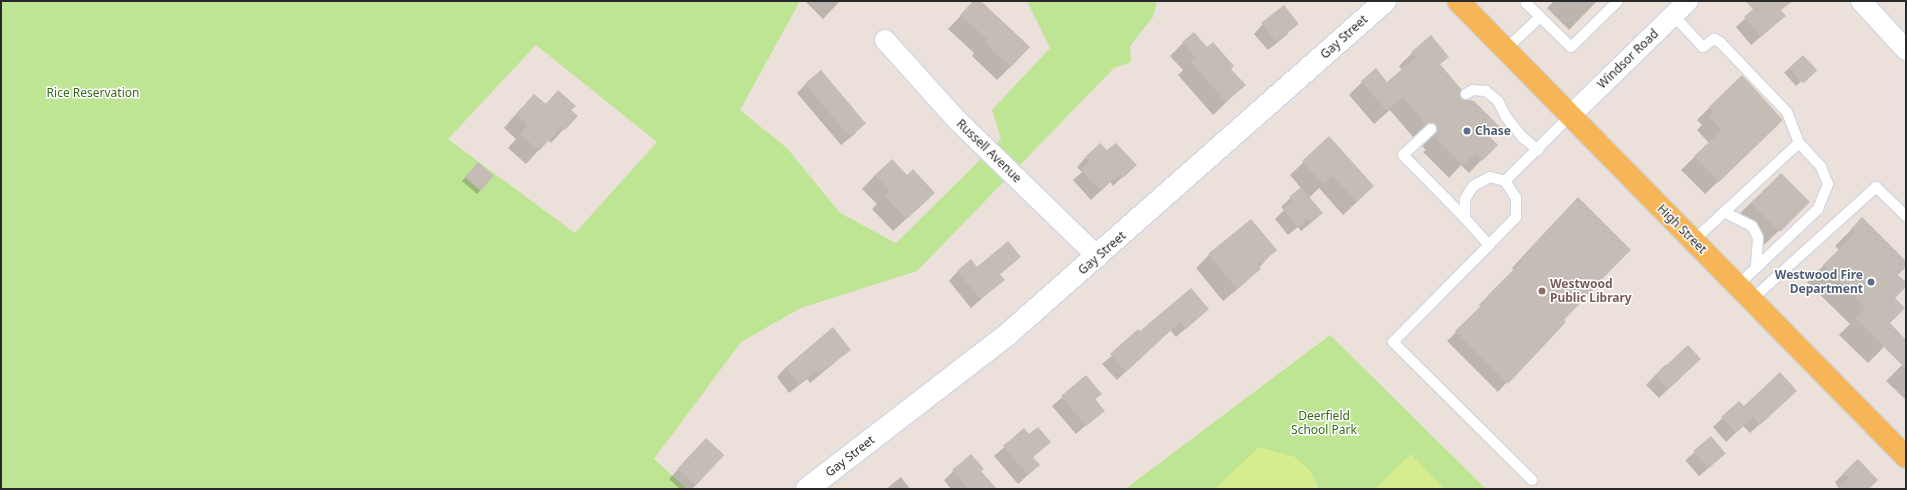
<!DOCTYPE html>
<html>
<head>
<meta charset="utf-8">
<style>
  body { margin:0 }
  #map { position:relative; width:1907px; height:490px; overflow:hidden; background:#ece1da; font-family:"Noto Sans",sans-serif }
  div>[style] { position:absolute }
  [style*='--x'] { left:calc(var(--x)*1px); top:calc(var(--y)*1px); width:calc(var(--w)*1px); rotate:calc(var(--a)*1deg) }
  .green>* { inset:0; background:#bee594 }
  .pitch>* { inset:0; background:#d6ed8f }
  .shadow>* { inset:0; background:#0003; transform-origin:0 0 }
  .building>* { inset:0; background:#c4bdb6; transform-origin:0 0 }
  .roads { filter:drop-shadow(1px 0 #d0d7e3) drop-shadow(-1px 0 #d0d7e3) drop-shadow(0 1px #d0d7e3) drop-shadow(0 -1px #d0d7e3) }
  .service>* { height:10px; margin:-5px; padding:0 5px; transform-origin:5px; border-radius:5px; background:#fff }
  .minor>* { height:20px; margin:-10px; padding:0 10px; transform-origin:10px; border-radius:10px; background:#fff }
  .tertiary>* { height:22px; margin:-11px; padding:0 11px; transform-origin:11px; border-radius:11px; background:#fff }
  .primary>* { height:22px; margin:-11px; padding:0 11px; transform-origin:11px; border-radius:11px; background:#f6b556 }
  .dots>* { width:11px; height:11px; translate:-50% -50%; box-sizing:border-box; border:2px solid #fff; border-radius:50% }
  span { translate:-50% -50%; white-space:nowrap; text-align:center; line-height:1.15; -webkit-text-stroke:3px #fff; paint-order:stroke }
  .street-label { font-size:12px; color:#292929 }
  .park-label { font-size:12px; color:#366917 }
  .service-label { font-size:12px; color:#4e5e75; font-weight:700 }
  .left { translate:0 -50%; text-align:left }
  .right { translate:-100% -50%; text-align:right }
  .education-label { font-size:12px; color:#785e54; font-weight:700 }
  .frame { position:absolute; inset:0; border:2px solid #292929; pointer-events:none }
</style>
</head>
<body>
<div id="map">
  <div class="green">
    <i style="clip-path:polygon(evenodd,1px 1px,800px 1px,740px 110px,787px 148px,840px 213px,896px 243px,1001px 139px,992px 110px,1050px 48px,1027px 1px,1157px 1px,1153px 17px,1130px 46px,1131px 62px,1114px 68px,917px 271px,801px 308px,741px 342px,654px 459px,687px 489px,1px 489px,1px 1px,536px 45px,657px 142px,575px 233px,448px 139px,536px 45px)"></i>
    <i style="clip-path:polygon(1330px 335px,1486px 489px,1125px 489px)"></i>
  </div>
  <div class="pitch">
    <i style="clip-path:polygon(1259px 447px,1295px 457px,1311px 472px,1319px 489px,1215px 489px)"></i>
    <i style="clip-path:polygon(1411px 454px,1445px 489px,1375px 489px)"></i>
  </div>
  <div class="shadow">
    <i style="clip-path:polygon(805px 1px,840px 1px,823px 19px)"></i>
    <i style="clip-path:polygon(975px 1px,979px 1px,1011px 66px,997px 80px,972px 56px,974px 53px,948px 29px)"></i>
    <i style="clip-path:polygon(1554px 1px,1597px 1px,1569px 30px,1547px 8px)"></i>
    <i style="clip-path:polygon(1764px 1px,1772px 1px,1775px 25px,1751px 45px,1736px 27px)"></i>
    <i style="clip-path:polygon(1263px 24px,1289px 33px,1268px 50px,1254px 34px)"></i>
    <i style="clip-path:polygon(1183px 43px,1207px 49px,1244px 85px,1213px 115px,1178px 75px,1183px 70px,1170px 56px)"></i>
    <i style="clip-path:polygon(1412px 53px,1448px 57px,1439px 65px,1459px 98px,1496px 145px,1469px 173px,1461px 165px,1449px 178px,1423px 152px,1426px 150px,1423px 147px,1423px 138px,1419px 136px,1413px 137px,1390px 110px,1374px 124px,1349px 95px,1362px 82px,1387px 83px,1402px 70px,1399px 66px)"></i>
    <i style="left:1803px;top:56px;width:18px;height:25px;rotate:49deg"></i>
    <i style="clip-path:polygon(806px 84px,856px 133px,841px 145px,797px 93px)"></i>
    <i style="clip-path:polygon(558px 92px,576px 116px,551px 143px,548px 140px,526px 164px,508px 148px,516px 139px,504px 128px,521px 108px,545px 105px)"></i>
    <i style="clip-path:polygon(1710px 107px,1769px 133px,1705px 194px,1681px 170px,1709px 143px,1697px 130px,1702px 125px,1697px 120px)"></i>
    <i style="clip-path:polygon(1329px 138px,1360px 199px,1343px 215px,1319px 188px,1309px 198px,1312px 222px,1301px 231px,1298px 227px,1288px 235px,1275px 219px,1284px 210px,1281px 207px,1301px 188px,1290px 175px)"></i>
    <i style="clip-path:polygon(1107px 152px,1135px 165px,1113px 186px,1110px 182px,1091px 200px,1073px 180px,1082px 172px,1077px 167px,1086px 157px)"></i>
    <i style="clip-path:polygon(474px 168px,481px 190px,477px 194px,462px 181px)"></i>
    <i style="clip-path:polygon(1781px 174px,1795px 215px,1764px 245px,1737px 216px)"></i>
    <i style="clip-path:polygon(875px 175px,920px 206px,893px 231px,872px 209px,877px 204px,862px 189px)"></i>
    <i style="clip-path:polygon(1569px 207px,1562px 320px,1498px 392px,1447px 341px,1481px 307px,1479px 305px,1514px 270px,1512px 268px)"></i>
    <i style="clip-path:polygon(1862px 219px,1906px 263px,1897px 275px,1906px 286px,1893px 298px,1888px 323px,1898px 333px,1868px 363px,1839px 335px,1850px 324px,1807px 282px,1839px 250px,1835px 246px)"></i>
    <i style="clip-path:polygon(1275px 250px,1246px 282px,1223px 301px,1196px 268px,1209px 255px)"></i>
    <i style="clip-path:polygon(1020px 257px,999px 275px,1003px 280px,971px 308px,949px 281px,958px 271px)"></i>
    <i style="clip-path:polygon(1191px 290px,1198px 318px,1176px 337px,1170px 330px,1117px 380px,1102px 364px)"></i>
    <i style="clip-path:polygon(850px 350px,810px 383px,807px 379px,789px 393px,777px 377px,786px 367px)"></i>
    <i style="clip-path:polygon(1700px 359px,1659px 398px,1646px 385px,1665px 365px)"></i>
    <i style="clip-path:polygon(1906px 361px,1906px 400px,1886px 381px)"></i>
    <i style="clip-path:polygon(1086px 377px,1100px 394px,1094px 400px,1103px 410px,1076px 434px,1052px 406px)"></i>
    <i style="clip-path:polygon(1786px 400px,1750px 433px,1743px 426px,1726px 442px,1713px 427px,1739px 402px,1744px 407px)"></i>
    <i style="clip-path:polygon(1024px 430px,1040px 451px,1032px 458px,1039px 465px,1018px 484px,994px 456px)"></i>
    <i style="left:1711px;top:438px;width:21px;height:34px;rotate:49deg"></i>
    <i style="clip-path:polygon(697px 449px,723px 455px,692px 489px,680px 489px,669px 479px)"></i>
    <i style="clip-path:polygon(971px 455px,980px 471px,983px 489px,951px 489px,944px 480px)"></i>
    <i style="clip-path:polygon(1857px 460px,1868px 489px,1839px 489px,1835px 482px)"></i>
    <i style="clip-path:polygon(901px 477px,910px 489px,886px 489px)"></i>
  </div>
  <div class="building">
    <i style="clip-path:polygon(973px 1px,981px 1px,1030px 47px,1011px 67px,984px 42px,987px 39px,960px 15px)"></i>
    <i style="clip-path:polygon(1745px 1px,1793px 1px,1781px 10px,1786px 16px,1761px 36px,1744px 17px,1753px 9px)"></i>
    <i style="left:1284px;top:5px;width:24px;height:29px;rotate:52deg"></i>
    <i style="clip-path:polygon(1194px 32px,1207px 47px,1213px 42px,1234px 66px,1231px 69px,1246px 85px,1226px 102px,1190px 61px,1195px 57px,1182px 42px)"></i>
    <i style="clip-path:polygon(1431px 35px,1449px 57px,1440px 64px,1462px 90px,1461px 98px,1474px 101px,1500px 127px,1490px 137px,1498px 145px,1483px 160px,1475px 153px,1463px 165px,1436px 139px,1438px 136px,1436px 134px,1436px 125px,1433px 123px,1426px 124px,1403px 97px,1387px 111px,1361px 81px,1376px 68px,1387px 82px,1416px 57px,1411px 52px)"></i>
    <i style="left:1803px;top:55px;width:21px;height:19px;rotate:47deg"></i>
    <i style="left:821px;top:70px;width:70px;height:21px;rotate:50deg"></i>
    <i style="clip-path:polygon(1742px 75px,1783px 120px,1719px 182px,1694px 156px,1722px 130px,1709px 116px,1714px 111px,1709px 107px)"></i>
    <i style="clip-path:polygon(558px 90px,576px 106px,571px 110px,578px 116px,565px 130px,561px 127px,539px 151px,520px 134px,528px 125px,516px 114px,534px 94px,546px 104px)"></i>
    <i style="clip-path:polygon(1329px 136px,1374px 186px,1357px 202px,1333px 176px,1323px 184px,1302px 161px)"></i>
    <i style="clip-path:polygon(1100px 143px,1107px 150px,1116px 143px,1137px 165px,1123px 178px,1119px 174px,1101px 191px,1081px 170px,1090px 162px,1085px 157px)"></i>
    <i style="clip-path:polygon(892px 159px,907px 175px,913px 169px,935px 193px,907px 219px,885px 196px,890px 191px,875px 175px)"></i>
    <i style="left:478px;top:162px;width:21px;height:20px;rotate:41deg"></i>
    <i style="left:1781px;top:173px;width:41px;height:42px;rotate:45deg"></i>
    <i style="clip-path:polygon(1301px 187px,1323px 213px,1311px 223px,1307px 219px,1298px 227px,1283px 210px,1293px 201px,1289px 197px)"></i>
    <i style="clip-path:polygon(1578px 197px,1631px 250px,1596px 285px,1597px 286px,1564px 320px,1566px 322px,1508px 384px,1455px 331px,1490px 297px,1488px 295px,1523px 260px,1521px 258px)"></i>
    <i style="clip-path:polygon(1862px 217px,1906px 261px,1906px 267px,1898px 275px,1906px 282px,1906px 287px,1895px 298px,1905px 308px,1890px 323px,1906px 340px,1906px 369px,1855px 318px,1866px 307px,1823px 265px,1855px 233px,1851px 229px)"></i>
    <i style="clip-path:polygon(1251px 219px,1277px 250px,1258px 266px,1261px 269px,1237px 289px,1208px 254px)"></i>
    <i style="clip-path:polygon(1008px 241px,1021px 257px,1000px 274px,1005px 280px,981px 299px,957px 271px,971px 259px,977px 267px)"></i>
    <i style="clip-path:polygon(1191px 288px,1209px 309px,1186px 329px,1180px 322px,1126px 372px,1110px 354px,1138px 329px,1140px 331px)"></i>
    <i style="clip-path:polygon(833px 327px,851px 350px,819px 374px,817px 371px,799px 384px,786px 367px)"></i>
    <i style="left:1688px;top:345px;width:19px;height:45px;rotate:47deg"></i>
    <i style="clip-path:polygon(1780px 372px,1797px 391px,1760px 425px,1753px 417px,1736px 433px,1721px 417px,1739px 401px,1744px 406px)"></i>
    <i style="clip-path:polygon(1086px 375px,1102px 394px,1095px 399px,1105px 411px,1086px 426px,1061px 396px)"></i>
    <i style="clip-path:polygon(1038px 427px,1051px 442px,1033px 457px,1040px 465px,1028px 475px,1003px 446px,1024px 428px,1029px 434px)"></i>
    <i style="left:1711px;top:436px;width:23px;height:23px;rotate:50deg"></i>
    <i style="left:706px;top:438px;width:25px;height:42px;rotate:43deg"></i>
    <i style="clip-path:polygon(971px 454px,984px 469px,981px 471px,997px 489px,969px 489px,952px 470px)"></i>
    <i style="clip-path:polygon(1858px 459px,1878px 480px,1869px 489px,1837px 489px,1849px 478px,1843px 473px)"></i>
  </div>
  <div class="roads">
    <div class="service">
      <i style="--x:1528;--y:1;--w:3;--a:135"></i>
      <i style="--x:1526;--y:3;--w:63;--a:44.4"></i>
      <i style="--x:1571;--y:47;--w:66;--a:-44.4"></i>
      <i style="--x:1673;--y:15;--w:44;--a:46.8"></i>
      <i style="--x:1703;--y:47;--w:14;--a:-36"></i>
      <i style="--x:1714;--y:39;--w:7;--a:27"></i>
      <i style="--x:1720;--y:42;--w:97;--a:46.3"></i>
      <i style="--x:1787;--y:112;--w:33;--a:69"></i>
      <i style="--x:1799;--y:143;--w:33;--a:47"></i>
      <i style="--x:1821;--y:167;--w:18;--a:68"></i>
      <i style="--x:1828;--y:184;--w:27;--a:112"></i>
      <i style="--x:1818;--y:209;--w:112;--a:136.5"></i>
      <i style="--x:1505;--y:50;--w:48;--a:-43.3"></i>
      <i style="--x:1466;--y:94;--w:8;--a:-30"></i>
      <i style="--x:1473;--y:90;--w:13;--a:4"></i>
      <i style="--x:1486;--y:91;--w:16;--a:40"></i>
      <i style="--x:1498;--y:101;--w:18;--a:63"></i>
      <i style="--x:1506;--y:117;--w:26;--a:51"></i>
      <i style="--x:1522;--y:137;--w:21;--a:39"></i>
      <i style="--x:1431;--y:129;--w:38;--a:137"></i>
      <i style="--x:1403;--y:155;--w:88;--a:45.5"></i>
      <i style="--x:1505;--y:181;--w:91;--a:-45"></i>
      <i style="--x:1724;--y:212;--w:31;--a:27"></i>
      <i style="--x:1752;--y:226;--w:13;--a:63"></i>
      <i style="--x:1758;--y:238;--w:29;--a:94"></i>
      <i style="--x:1693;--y:241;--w:144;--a:-42.8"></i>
      <i style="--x:1489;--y:245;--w:36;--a:-132"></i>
      <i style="--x:1465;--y:218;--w:19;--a:-90"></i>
      <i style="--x:1465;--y:199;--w:15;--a:-58"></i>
      <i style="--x:1473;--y:186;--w:19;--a:-28"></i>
      <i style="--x:1490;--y:177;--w:16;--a:15"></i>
      <i style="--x:1505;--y:181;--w:20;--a:57"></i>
      <i style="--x:1516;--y:198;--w:19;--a:90"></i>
      <i style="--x:1516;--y:217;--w:39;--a:134"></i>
      <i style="--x:1489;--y:245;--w:136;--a:134.7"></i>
      <i style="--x:1393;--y:342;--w:196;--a:44.8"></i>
      <i style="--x:1751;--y:300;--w:169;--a:-42.1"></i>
      <i style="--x:1876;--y:187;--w:42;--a:44"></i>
    </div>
    <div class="minor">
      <i style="--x:1861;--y:1;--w:67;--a:47.4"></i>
      <i style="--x:885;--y:40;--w:109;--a:48"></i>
      <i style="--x:958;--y:121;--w:195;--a:44.2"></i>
      <i style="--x:1569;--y:117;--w:166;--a:-44.3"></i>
    </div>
    <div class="tertiary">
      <i style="--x:807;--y:489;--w:254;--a:-37.6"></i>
      <i style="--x:1008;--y:334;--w:503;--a:-41.45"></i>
    </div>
    <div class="primary">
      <i style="--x:1458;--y:1;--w:639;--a:45.51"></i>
    </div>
  </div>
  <div class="dots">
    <i style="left:1467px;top:131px;background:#5c6f8a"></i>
    <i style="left:1871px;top:282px;background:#5c6f8a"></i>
    <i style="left:1542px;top:291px;background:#8d6e63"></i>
  </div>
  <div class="street-label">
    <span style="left:1344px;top:37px;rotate:-42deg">Gay Street</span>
    <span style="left:1628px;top:59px;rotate:-44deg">Windsor Road</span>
    <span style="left:989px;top:151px;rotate:44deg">Russell Avenue</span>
    <span style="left:1682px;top:229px;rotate:45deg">High Street</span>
    <span style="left:1102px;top:253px;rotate:-41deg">Gay Street</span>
    <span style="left:850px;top:456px;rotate:-38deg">Gay Street</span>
  </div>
  <div class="park-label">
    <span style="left:93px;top:93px">Rice Reservation</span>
    <span style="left:1324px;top:423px">Deerfield<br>School Park</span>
  </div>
  <div class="service-label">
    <span class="left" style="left:1475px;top:131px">Chase</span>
    <span class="right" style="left:1863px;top:282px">Westwood Fire<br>Department</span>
  </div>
  <div class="education-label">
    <span class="left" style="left:1550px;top:291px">Westwood<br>Public Library</span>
  </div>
  <div class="frame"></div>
</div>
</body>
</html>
